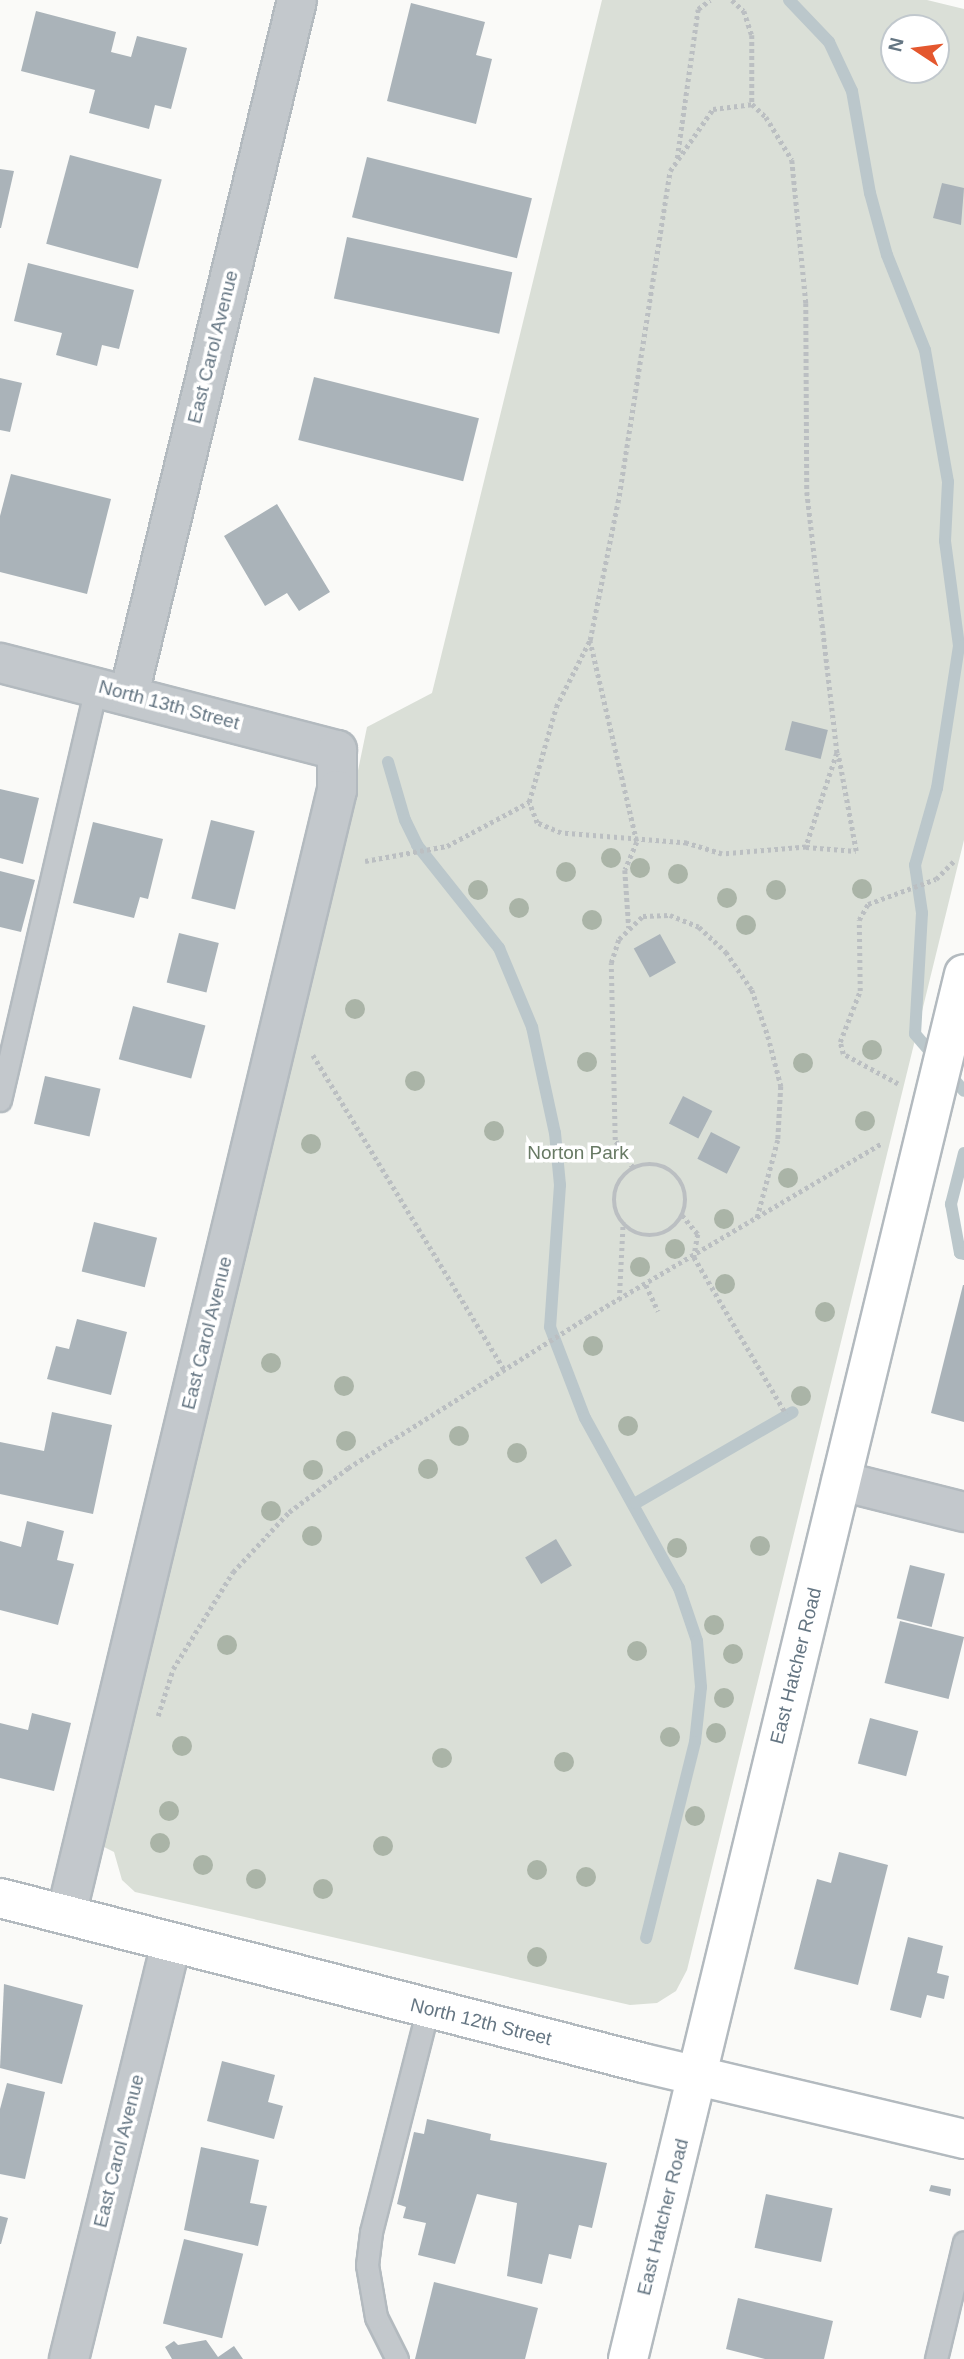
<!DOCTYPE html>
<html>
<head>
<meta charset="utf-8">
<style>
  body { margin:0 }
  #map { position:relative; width:964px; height:2359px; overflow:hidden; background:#fafaf8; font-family:Arial,sans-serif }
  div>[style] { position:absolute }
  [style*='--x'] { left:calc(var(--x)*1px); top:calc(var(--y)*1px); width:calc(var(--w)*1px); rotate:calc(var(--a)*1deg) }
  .green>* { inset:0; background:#dadfd7 }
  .stream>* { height:12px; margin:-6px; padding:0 6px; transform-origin:6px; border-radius:6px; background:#bbc7cb }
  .building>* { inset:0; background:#aab3b9; transform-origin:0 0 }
  .path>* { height:4.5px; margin-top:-2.25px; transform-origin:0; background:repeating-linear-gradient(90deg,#bbbfc2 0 3.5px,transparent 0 7px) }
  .path>.ring { margin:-2.25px; padding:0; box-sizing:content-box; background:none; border:4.5px solid #bbbfc2; border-radius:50% }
  .roads { filter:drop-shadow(2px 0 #b3babf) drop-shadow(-2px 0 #b3babf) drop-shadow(0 2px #b3babf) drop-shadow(0 -2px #b3babf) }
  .lane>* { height:21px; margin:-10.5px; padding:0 10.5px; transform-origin:10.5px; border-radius:10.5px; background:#c3c8cc }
  .street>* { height:38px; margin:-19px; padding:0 19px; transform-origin:19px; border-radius:19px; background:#c3c8cc }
  .secondary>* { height:38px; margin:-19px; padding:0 19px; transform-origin:19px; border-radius:19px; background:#fff }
  .trees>* { width:20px; height:20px; margin:-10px; border-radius:50%; background:#aab4a7 }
  span { translate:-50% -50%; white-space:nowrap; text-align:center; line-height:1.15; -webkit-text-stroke:7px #fff; paint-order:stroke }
  .street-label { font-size:19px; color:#657683 }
  .park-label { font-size:19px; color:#687a64 }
  .north { position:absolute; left:880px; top:14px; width:70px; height:70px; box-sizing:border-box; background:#fff; border:2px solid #c1c8cd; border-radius:50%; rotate:283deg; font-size:19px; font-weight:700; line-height:28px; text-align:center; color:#657683 }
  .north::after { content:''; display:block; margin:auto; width:24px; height:32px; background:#e4572e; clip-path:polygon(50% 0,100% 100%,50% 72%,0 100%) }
</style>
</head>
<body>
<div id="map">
  <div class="green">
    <i style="clip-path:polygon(evenodd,602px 0,927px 0,964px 9px,964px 840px,687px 1970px,676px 1991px,657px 2003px,630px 2005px,135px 1892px,122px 1880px,114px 1852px,102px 1846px,336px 877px,367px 727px,432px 693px,602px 0,894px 28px,936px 28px,936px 70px,894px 70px,894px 28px)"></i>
  </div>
  <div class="stream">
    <i style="--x:789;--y:0;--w:58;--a:46.4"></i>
    <i style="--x:829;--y:42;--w:54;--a:64.9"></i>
    <i style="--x:852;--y:91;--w:104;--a:80"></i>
    <i style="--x:870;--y:193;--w:64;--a:74.7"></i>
    <i style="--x:887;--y:255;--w:102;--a:68.2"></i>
    <i style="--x:925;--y:350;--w:134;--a:80.1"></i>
    <i style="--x:948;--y:482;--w:59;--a:92.9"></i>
    <i style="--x:945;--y:541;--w:106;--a:82.4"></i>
    <i style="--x:959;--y:646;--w:144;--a:98.8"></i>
    <i style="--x:937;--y:788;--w:80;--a:105.9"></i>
    <i style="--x:915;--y:865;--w:49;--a:81.7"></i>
    <i style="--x:922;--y:913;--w:121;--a:93.3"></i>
    <i style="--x:915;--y:1034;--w:75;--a:49.3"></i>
    <i style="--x:388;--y:762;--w:60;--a:73.7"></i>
    <i style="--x:405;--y:820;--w:28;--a:64"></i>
    <i style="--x:417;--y:845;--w:132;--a:51.5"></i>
    <i style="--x:499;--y:948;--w:86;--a:67.3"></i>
    <i style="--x:532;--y:1027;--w:108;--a:77.8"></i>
    <i style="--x:555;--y:1133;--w:52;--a:84.5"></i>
    <i style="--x:560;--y:1185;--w:142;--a:94"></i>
    <i style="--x:550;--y:1327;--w:97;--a:69"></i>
    <i style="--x:585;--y:1418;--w:194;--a:61.1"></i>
    <i style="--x:679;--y:1588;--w:56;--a:71.2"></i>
    <i style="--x:697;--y:1641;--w:46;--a:85"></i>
    <i style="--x:701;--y:1687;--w:55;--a:96.2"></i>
    <i style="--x:695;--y:1742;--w:202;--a:104"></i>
    <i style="--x:964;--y:1153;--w:53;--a:104.3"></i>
    <i style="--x:951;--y:1204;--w:50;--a:79.6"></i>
    <i style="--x:960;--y:1253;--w:4;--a:14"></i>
    <i style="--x:636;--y:1503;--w:181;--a:-30.1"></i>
  </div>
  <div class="building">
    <i style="clip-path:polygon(411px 3px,485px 22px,476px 55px,492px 59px,476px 124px,387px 101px)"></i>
    <i style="clip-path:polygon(36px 11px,116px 32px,111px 52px,131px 57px,137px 36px,187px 48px,171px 109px,155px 105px,149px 129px,89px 113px,95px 90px,21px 71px)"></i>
    <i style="left:70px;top:155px;width:95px;height:92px;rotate:15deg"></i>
    <i style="left:367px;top:157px;width:170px;height:62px;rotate:14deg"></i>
    <i style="clip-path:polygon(0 169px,14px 171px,1px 228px,0 228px)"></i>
    <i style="clip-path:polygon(942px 183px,964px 188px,961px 225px,933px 218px)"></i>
    <i style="left:347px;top:237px;width:169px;height:63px;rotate:12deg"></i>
    <i style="clip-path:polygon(28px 263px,134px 290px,119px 349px,102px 345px,97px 366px,56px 355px,62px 333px,14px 321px)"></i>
    <i style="left:314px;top:377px;width:170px;height:65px;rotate:14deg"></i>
    <i style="clip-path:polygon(0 378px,22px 383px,10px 432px,0 430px)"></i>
    <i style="clip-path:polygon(11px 474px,111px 499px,87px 594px,0 572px,0 516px)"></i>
    <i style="clip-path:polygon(277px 504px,330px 592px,299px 611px,287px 593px,265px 606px,224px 536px)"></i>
    <i style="left:792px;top:721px;width:37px;height:30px;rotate:14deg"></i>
    <i style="clip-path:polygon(0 789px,39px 798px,23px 864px,0 858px)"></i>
    <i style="left:211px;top:820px;width:45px;height:81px;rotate:14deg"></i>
    <i style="clip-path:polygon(93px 822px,163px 839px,148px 899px,140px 897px,134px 918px,73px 903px)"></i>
    <i style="clip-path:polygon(0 871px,35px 880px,21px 932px,0 927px)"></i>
    <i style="left:179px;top:933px;width:41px;height:51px;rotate:14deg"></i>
    <i style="left:660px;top:934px;width:33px;height:30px;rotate:61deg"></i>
    <i style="left:133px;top:1006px;width:75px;height:55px;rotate:15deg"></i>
    <i style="left:45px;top:1076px;width:57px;height:49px;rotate:13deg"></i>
    <i style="left:683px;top:1096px;width:33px;height:31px;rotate:27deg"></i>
    <i style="left:711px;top:1132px;width:33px;height:30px;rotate:27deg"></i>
    <i style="left:94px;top:1222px;width:65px;height:51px;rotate:14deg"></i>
    <i style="clip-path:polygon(963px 1285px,964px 1285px,964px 1422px,931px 1413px)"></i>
    <i style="clip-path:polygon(77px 1319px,127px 1332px,111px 1395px,47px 1379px,56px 1346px,69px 1349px)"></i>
    <i style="clip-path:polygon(52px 1412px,112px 1425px,93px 1514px,0 1494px,0 1442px,44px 1451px)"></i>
    <i style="clip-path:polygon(27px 1521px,64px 1531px,57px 1560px,74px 1564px,58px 1625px,0 1610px,0 1541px,21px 1547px)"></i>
    <i style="left:556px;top:1539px;width:31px;height:36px;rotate:59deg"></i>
    <i style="left:910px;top:1565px;width:36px;height:55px;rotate:14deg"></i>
    <i style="left:900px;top:1621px;width:66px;height:64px;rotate:14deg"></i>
    <i style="clip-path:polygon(32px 1713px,71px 1723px,54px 1791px,0 1778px,0 1723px,28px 1730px)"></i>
    <i style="left:870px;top:1718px;width:50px;height:47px;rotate:15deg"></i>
    <i style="clip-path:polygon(839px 1852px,888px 1865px,858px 1985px,794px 1969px,817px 1879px,831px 1883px)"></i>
    <i style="clip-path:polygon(908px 1937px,943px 1946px,937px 1973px,949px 1976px,944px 1999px,927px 1995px,921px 2018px,890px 2010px)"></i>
    <i style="clip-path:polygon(4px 1984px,83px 2005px,62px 2084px,0 2068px)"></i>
    <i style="clip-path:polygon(222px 2061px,275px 2075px,268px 2102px,283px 2106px,274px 2139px,207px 2121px)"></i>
    <i style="clip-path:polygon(7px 2083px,45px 2092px,25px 2179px,0 2174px,0 2109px)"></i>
    <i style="clip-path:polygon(427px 2119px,491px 2134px,490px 2140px,607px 2163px,592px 2228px,579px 2225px,571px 2259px,549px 2254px,542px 2284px,507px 2276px,517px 2203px,477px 2194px,455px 2264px,418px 2255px,426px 2223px,403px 2218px,406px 2207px,397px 2204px,414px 2132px,424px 2134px)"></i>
    <i style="clip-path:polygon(201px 2147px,259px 2160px,250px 2203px,267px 2206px,258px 2246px,184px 2230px)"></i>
    <i style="clip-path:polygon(931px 2185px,951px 2189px,950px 2196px,929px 2191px)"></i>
    <i style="left:766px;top:2194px;width:68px;height:55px;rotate:12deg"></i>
    <i style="clip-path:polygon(0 2216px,8px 2218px,1px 2244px,0 2244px)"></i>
    <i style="left:184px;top:2239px;width:61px;height:87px;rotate:14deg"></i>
    <i style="clip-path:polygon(434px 2282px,538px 2308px,525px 2359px,415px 2359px)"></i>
    <i style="clip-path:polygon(738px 2298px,833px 2321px,824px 2359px,765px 2359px,726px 2349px)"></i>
    <i style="clip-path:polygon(206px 2340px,218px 2357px,234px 2346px,243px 2359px,172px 2359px,165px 2347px,174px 2341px,178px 2345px)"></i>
  </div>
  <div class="path">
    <i style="--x:732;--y:0;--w:16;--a:43"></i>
    <i style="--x:744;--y:11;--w:25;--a:72"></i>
    <i style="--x:752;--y:35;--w:69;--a:90"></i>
    <i style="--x:752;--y:104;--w:19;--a:43"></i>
    <i style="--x:766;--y:117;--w:50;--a:58.8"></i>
    <i style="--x:792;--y:160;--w:144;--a:84.4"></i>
    <i style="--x:806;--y:303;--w:189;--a:89.7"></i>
    <i style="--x:807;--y:492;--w:263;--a:83.4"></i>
    <i style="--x:837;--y:753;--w:99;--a:108.3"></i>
    <i style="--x:806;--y:847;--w:84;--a:175.2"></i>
    <i style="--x:722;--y:854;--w:37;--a:-163"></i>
    <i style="--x:687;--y:843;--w:126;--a:-175.5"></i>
    <i style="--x:561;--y:833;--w:26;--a:-157"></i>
    <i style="--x:537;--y:823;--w:22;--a:-111"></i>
    <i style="--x:529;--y:802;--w:99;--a:-74.1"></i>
    <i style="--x:556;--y:707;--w:75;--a:-63.1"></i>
    <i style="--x:590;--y:640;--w:147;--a:-78.6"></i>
    <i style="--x:619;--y:496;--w:329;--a:-81.1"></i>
    <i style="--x:670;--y:171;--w:75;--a:-55.3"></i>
    <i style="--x:713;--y:109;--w:39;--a:-7"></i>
    <i style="--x:677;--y:158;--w:150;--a:-82"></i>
    <i style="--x:698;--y:9;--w:15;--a:-37"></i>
    <i style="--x:590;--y:640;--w:207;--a:76.9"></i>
    <i style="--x:637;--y:842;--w:30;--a:113"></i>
    <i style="--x:625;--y:870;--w:58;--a:86.1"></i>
    <i style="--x:806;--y:847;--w:50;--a:4.6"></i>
    <i style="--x:856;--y:851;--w:99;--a:-100.5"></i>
    <i style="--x:365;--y:861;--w:83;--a:-10.4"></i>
    <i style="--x:447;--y:846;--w:93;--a:-28.2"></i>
    <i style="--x:313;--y:1055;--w:370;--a:58.7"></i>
    <i style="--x:898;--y:1084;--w:63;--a:-151.4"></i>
    <i style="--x:843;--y:1054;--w:12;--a:-104"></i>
    <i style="--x:840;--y:1042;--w:55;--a:-68.6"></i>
    <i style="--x:860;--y:991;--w:71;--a:-90.8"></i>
    <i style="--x:859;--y:920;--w:18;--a:-61"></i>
    <i style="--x:868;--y:904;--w:72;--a:-20.2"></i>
    <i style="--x:936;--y:879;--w:27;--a:-45"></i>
    <i class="ring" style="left:614px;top:1164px;width:67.5px;height:67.5px"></i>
    <i style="--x:633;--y:1168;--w:33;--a:-123"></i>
    <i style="--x:615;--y:1140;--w:177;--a:-91.3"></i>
    <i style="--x:611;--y:963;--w:25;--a:-72"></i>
    <i style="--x:619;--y:939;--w:33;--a:-44"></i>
    <i style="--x:643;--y:916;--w:27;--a:-2"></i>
    <i style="--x:670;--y:915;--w:31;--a:22"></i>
    <i style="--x:699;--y:927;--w:37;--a:43"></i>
    <i style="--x:726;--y:952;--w:46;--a:55.6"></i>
    <i style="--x:752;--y:990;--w:49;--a:70.8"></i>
    <i style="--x:768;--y:1036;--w:52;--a:75.4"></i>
    <i style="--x:781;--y:1086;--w:54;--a:93.2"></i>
    <i style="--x:778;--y:1140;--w:82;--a:104.9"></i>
    <i style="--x:682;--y:1215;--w:25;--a:50"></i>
    <i style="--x:698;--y:1234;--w:23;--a:100"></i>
    <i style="--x:694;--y:1257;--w:182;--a:59.6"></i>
    <i style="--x:646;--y:1285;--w:29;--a:65"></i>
    <i style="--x:619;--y:1300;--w:78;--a:-87.1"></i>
    <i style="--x:158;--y:1716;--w:49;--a:-72.3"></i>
    <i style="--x:173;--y:1669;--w:114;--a:-58.3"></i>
    <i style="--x:233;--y:1572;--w:82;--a:-47"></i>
    <i style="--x:289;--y:1512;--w:74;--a:-36.7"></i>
    <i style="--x:348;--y:1468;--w:284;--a:-32.2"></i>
    <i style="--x:588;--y:1317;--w:340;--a:-30.6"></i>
  </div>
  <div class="roads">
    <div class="lane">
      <i style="--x:0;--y:1100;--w:425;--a:-76.9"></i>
      <i style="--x:397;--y:2359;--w:47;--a:-116.6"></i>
      <i style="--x:376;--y:2317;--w:53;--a:-99.8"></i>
      <i style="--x:367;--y:2265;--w:33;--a:-83"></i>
      <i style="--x:371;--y:2232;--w:230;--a:-75.7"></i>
      <i style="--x:936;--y:2359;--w:120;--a:-76.5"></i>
    </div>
    <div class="street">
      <i style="--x:0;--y:663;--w:348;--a:14.5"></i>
      <i style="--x:337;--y:750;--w:40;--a:90"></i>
      <i style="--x:337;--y:790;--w:1157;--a:103.54"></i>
      <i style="--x:129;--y:694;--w:714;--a:-76.39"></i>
      <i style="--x:841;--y:1481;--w:127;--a:14.1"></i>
      <i style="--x:69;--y:2359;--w:427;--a:-76.2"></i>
    </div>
    <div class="secondary">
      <i style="--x:0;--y:1898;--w:664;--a:14.39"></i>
      <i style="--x:643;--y:2063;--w:330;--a:13.3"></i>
      <i style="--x:628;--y:2359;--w:1425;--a:-76.36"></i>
    </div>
  </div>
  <div class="trees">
    <i style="left:611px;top:858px"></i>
    <i style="left:640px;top:868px"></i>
    <i style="left:566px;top:872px"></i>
    <i style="left:678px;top:874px"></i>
    <i style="left:862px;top:889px"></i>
    <i style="left:478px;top:890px"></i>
    <i style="left:776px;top:890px"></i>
    <i style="left:727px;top:898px"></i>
    <i style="left:519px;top:908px"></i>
    <i style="left:592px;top:920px"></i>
    <i style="left:746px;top:925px"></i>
    <i style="left:355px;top:1009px"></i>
    <i style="left:872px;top:1050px"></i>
    <i style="left:587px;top:1062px"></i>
    <i style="left:803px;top:1063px"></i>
    <i style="left:415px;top:1081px"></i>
    <i style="left:865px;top:1121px"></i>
    <i style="left:494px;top:1131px"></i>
    <i style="left:311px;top:1144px"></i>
    <i style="left:788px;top:1178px"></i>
    <i style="left:724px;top:1219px"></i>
    <i style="left:675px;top:1249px"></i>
    <i style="left:640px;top:1267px"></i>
    <i style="left:725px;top:1284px"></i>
    <i style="left:825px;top:1312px"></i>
    <i style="left:593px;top:1346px"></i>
    <i style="left:271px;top:1363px"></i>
    <i style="left:344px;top:1386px"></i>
    <i style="left:801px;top:1396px"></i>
    <i style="left:628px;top:1426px"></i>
    <i style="left:459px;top:1436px"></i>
    <i style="left:346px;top:1441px"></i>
    <i style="left:517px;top:1453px"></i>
    <i style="left:428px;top:1469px"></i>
    <i style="left:313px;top:1470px"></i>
    <i style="left:271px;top:1511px"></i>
    <i style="left:312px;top:1536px"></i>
    <i style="left:760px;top:1546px"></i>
    <i style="left:677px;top:1548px"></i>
    <i style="left:714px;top:1625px"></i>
    <i style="left:227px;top:1645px"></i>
    <i style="left:637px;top:1651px"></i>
    <i style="left:733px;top:1654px"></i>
    <i style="left:724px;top:1698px"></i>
    <i style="left:716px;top:1733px"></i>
    <i style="left:670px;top:1737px"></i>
    <i style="left:182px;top:1746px"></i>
    <i style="left:442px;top:1758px"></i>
    <i style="left:564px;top:1762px"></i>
    <i style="left:169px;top:1811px"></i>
    <i style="left:695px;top:1816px"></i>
    <i style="left:160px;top:1843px"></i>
    <i style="left:383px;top:1846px"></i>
    <i style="left:203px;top:1865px"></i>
    <i style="left:537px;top:1870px"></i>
    <i style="left:586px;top:1877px"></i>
    <i style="left:256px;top:1879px"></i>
    <i style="left:323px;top:1889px"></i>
    <i style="left:537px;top:1957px"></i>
  </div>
  <div class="street-label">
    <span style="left:213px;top:347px;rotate:-76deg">East Carol Avenue</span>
    <span style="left:169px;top:705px;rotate:15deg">North 13th Street</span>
    <span style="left:207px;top:1333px;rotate:-76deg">East Carol Avenue</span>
    <span style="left:796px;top:1666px;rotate:-76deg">East Hatcher Road</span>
    <span style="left:481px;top:2022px;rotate:14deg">North 12th Street</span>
    <span style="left:119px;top:2151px;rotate:-76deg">East Carol Avenue</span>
    <span style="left:663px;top:2217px;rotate:-76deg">East Hatcher Road</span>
  </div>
  <div class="park-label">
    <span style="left:578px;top:1153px">Norton Park</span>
  </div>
  <div class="north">N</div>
</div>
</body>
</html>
